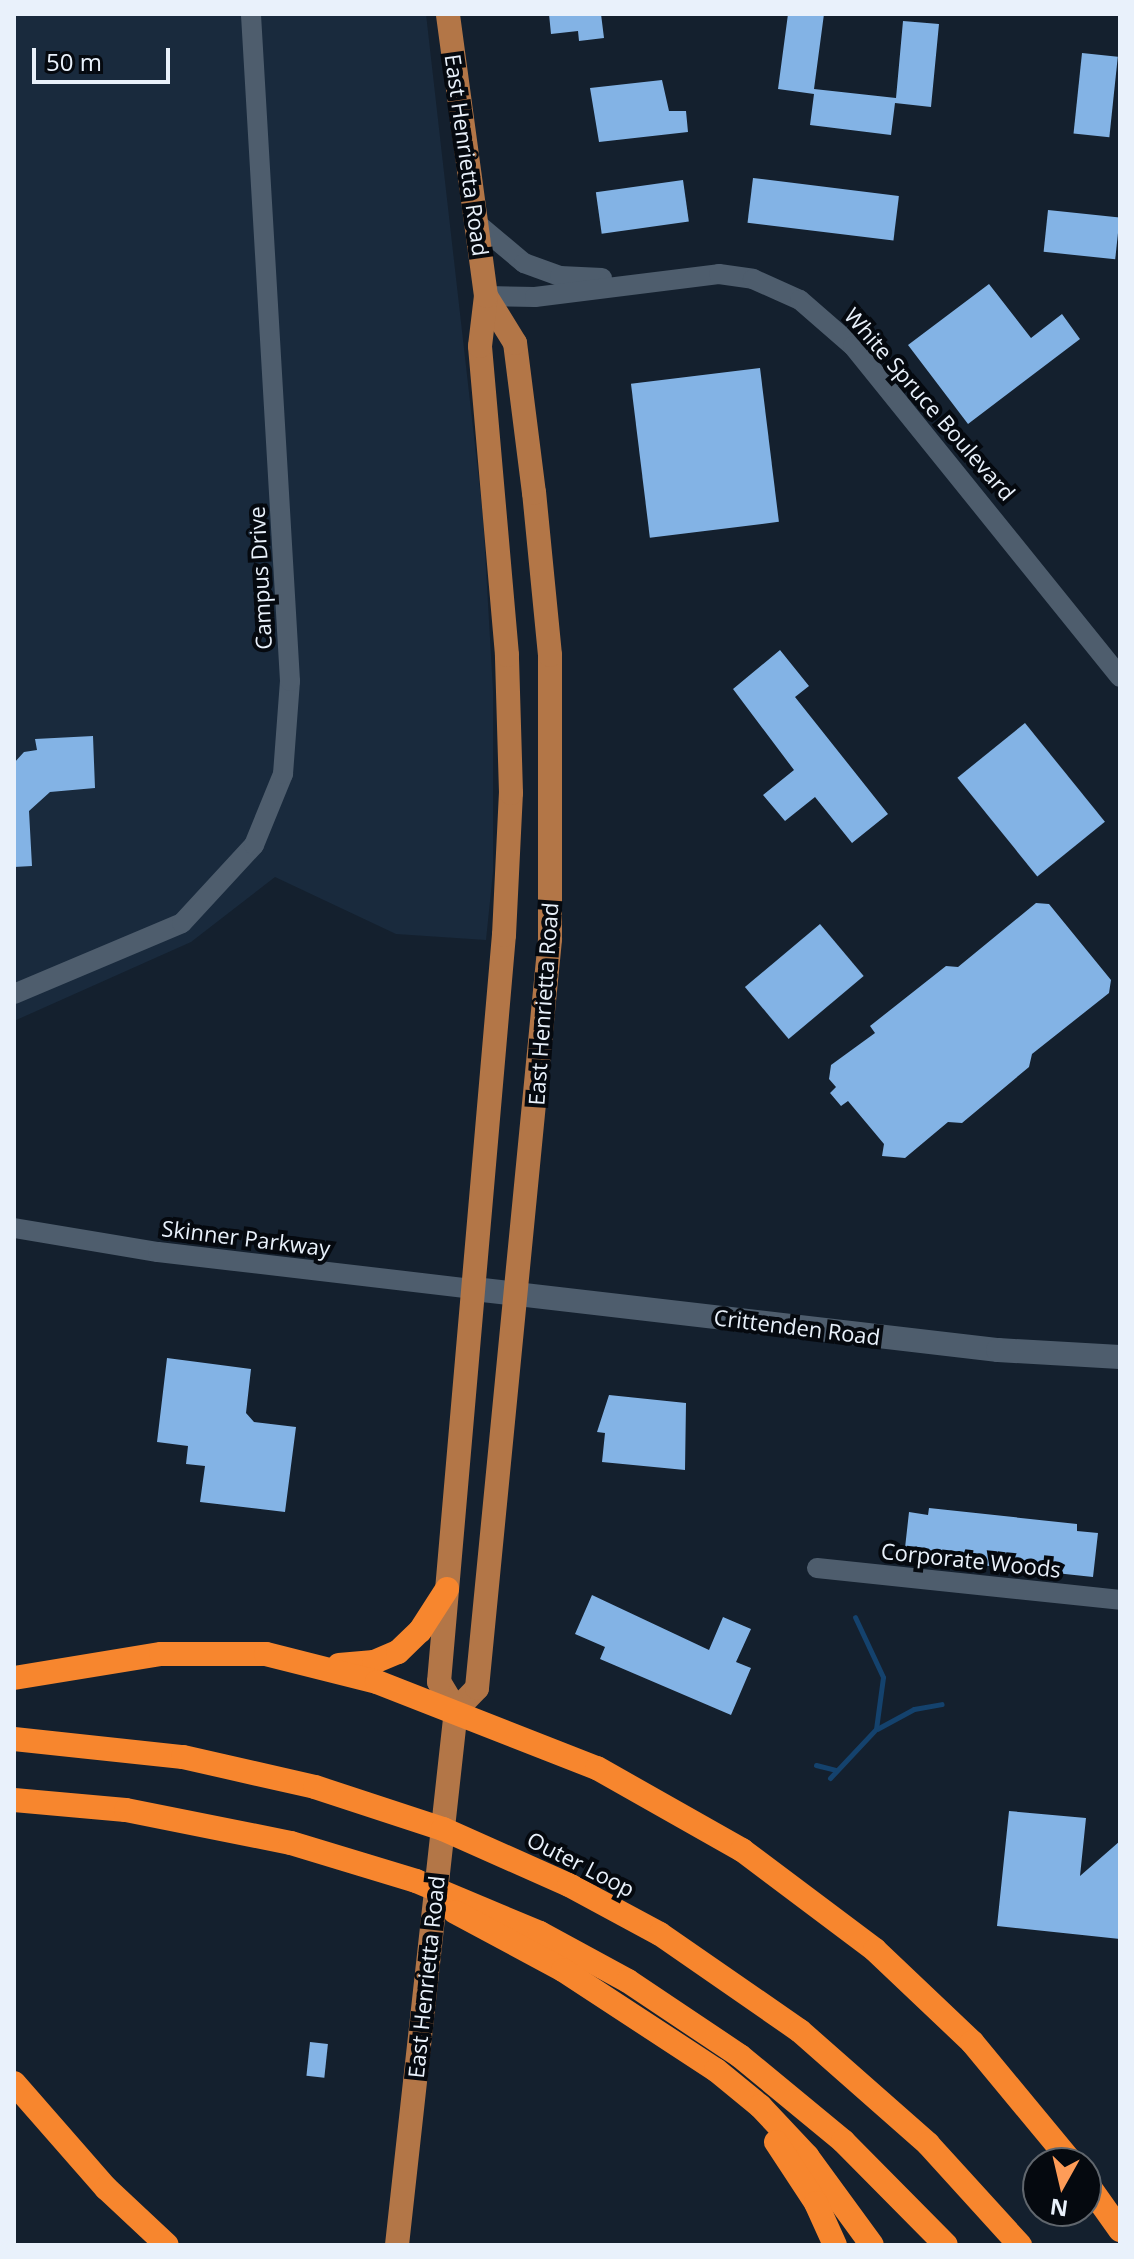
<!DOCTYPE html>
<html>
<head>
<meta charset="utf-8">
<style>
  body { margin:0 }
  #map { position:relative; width:1134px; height:2259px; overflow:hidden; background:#14202e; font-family:"Open Sans",sans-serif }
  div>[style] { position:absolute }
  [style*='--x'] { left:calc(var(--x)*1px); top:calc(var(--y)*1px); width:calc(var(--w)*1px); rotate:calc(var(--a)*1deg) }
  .built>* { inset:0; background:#192a3d }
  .stream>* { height:5px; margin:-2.5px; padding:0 2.5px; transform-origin:2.5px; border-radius:2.5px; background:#14426d }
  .building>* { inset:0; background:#83b3e5; transform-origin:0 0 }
  .minor>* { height:20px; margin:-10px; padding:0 10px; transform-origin:10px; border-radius:10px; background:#4e5d6d }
  .tertiary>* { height:24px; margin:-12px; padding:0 12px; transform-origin:12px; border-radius:12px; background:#4e5d6d }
  .primary>* { height:24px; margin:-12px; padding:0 12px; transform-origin:12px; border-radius:12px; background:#b37647 }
  .motorway>* { height:24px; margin:-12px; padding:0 12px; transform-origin:12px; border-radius:12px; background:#f7862e }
  span { translate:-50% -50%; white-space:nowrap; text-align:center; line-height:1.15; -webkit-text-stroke:8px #05090f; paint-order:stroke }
  .street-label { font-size:22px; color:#e9f1fb }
  .frame { position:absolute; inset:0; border:16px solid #e9f1fb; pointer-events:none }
  .north { position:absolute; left:1022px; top:2147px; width:80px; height:80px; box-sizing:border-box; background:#05090f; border:2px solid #60666d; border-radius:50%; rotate:188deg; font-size:22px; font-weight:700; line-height:32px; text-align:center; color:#e9f1fb }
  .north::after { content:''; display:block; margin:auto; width:28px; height:36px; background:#fe9c58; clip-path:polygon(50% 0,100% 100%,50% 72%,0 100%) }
  .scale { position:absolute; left:32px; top:48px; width:138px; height:36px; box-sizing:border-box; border:4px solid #e9f1fb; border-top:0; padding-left:10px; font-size:24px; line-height:28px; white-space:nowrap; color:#e9f1fb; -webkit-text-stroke:6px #05090f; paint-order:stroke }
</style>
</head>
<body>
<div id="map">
  <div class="built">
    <i style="clip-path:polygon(14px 14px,426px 14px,483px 516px,493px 691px,493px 872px,486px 940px,396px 934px,275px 877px,191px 942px,14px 1021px)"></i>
  </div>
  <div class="stream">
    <i style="--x:877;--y:1729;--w:42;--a:-28.4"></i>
    <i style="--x:914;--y:1709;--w:28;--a:-10"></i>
    <i style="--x:816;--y:1765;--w:21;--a:14"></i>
    <i style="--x:830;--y:1778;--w:67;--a:-46.8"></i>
    <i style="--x:876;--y:1729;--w:52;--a:-82.3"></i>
    <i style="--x:883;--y:1677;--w:66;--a:-115"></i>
  </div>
  <div class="building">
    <i style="clip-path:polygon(549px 14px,601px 14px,604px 38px,579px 41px,578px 31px,551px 34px)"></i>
    <i style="clip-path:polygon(788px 14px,824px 14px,814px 89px,896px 98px,903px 21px,939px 24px,931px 107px,895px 103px,891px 135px,810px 125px,814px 94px,778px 89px)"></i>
    <i style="left:1082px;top:53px;width:36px;height:81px;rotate:6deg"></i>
    <i style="clip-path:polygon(662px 80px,669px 111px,686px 111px,688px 132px,599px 142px,590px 88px)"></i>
    <i style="left:753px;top:178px;width:147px;height:45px;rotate:7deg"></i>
    <i style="left:683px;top:180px;width:42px;height:88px;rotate:82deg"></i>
    <i style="left:1048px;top:210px;width:72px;height:42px;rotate:6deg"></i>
    <i style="clip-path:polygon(989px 284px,1031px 338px,1062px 314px,1080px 339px,968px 424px,908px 345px)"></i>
    <i style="left:760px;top:368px;width:155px;height:130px;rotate:83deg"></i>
    <i style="clip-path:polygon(780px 650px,809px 686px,795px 697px,888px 814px,852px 843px,815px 797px,785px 821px,763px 795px,794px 770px,733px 689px)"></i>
    <i style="left:1025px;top:723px;width:127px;height:87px;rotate:51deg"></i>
    <i style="clip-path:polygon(93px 736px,95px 788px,50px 792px,29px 811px,32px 866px,14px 867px,14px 763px,24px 752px,37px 750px,35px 739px)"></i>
    <i style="clip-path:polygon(1036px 903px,1049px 904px,1111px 980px,1109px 993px,1032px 1054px,1029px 1067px,962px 1123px,948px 1122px,905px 1158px,882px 1156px,884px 1144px,848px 1101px,841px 1106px,830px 1093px,836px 1087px,829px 1079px,831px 1065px,875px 1033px,870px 1026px,946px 966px,958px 967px)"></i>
    <i style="left:820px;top:924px;width:68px;height:98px;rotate:50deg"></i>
    <i style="clip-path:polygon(167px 1358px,251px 1369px,246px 1413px,254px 1422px,296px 1427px,285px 1512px,200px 1502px,205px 1466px,186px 1464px,188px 1446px,157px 1442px)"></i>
    <i style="clip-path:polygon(609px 1395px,686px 1403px,685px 1470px,602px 1462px,605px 1433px,597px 1432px)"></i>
    <i style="clip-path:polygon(929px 1508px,1077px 1524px,1077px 1531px,1098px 1533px,1093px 1577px,904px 1557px,909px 1512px,928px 1515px)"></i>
    <i style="clip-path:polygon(592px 1595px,709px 1650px,723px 1617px,751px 1629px,736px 1662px,751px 1668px,731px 1715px,600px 1659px,605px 1647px,575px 1634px)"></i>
    <i style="clip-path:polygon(1009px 1811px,1086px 1818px,1080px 1876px,1120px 1841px,1120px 1939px,997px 1926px)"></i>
    <i style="left:310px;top:2042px;width:18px;height:34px;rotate:6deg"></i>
  </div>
  <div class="minor">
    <i style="--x:475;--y:222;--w:64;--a:39.9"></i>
    <i style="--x:524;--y:263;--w:38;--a:20"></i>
    <i style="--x:560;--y:276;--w:42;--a:2.7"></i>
    <i style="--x:486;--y:296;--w:49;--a:1.2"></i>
    <i style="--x:535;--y:297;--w:185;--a:-7.1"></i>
    <i style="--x:719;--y:274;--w:34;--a:8"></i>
    <i style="--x:753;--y:279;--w:51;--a:24.1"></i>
    <i style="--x:800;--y:300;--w:70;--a:41"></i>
    <i style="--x:853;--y:346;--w:425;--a:51.1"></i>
    <i style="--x:14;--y:994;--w:182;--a:-22.9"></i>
    <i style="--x:182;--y:923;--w:106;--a:-47.3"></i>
    <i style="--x:254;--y:845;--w:77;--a:-67.8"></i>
    <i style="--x:283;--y:774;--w:93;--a:-85.7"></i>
    <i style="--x:290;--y:681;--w:668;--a:-93.35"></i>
    <i style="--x:14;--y:1228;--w:146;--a:9.5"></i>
    <i style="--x:158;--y:1252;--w:318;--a:6.7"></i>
    <i style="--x:817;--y:1568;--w:305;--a:6"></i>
  </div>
  <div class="tertiary">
    <i style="--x:474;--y:1289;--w:528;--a:6.64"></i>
    <i style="--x:998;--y:1350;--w:122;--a:3.3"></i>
  </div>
  <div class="primary">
    <i style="--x:456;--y:1710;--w:30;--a:-46"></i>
    <i style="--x:477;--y:1688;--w:753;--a:-84.43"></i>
    <i style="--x:550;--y:939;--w:284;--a:-90"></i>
    <i style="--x:550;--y:655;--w:163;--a:-95.6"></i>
    <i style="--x:534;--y:493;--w:151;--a:-97.2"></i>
    <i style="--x:515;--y:343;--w:55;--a:-121.7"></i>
    <i style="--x:397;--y:2245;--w:538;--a:-83.71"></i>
    <i style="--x:456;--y:1710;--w:33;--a:-121"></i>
    <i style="--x:439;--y:1682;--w:750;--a:-85.03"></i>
    <i style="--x:504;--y:935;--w:142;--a:-87.2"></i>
    <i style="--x:511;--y:793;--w:138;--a:-91.7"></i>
    <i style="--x:507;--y:655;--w:310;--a:-95"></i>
    <i style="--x:480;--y:346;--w:50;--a:-83.2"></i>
    <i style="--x:486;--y:296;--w:285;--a:-97.7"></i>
  </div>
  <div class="motorway">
    <i style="--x:339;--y:1665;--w:35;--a:-5"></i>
    <i style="--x:374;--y:1662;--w:26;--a:-23"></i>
    <i style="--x:398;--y:1652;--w:30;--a:-44"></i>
    <i style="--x:420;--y:1631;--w:50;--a:-57.3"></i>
    <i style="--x:14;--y:1678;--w:149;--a:-9.3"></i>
    <i style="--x:161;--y:1654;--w:105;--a:0"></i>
    <i style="--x:266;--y:1654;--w:114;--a:14.2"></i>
    <i style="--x:377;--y:1682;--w:236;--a:21.4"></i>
    <i style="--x:597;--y:1768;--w:167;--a:29.5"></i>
    <i style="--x:742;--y:1850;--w:166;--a:36.9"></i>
    <i style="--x:875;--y:1950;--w:134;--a:43.5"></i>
    <i style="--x:972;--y:2042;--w:157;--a:50.4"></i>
    <i style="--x:14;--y:1739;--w:170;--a:6.1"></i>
    <i style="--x:183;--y:1757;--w:135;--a:12.8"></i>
    <i style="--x:315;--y:1787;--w:135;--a:18.2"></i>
    <i style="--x:443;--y:1829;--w:138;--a:24"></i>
    <i style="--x:569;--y:1885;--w:103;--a:28.3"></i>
    <i style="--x:660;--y:1934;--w:170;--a:34.7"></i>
    <i style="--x:800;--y:2031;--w:171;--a:41.4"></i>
    <i style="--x:928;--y:2144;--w:137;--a:47.7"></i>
    <i style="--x:14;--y:1800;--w:112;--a:5.1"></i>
    <i style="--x:126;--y:1810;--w:168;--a:11.3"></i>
    <i style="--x:291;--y:1843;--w:131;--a:16.9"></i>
    <i style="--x:416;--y:1881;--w:134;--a:22.8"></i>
    <i style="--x:540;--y:1933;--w:100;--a:28.6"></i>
    <i style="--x:628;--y:1981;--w:135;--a:33.8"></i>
    <i style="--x:740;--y:2056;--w:134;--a:39.5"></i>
    <i style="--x:843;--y:2141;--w:146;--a:45.3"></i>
    <i style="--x:455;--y:1912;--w:123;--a:28.2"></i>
    <i style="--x:563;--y:1970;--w:183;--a:33.2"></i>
    <i style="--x:716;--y:2070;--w:57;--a:39.3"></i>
    <i style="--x:760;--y:2106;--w:69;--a:46.8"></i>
    <i style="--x:807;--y:2156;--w:110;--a:53.9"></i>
    <i style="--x:14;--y:2083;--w:140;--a:48.8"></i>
    <i style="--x:106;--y:2188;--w:83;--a:43.1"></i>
    <i style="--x:776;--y:2142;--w:73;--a:56.7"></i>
    <i style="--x:816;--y:2203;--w:46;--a:65.7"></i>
    <i style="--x:1086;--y:2182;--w:59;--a:54.7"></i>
  </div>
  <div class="street-label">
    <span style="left:467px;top:155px;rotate:82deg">East Henrietta Road</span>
    <span style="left:930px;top:404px;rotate:49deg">White Spruce Boulevard</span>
    <span style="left:260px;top:578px;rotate:-93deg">Campus Drive</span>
    <span style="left:543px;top:1004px;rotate:-86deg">East Henrietta Road</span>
    <span style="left:246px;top:1238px;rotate:7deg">Skinner Parkway</span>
    <span style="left:797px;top:1327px;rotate:7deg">Crittenden Road</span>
    <span style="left:971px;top:1560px;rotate:6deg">Corporate Woods</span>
    <span style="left:581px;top:1864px;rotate:27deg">Outer Loop</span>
    <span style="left:426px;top:1977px;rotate:-84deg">East Henrietta Road</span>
  </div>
  <div class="frame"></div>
  <div class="north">N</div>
  <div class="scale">50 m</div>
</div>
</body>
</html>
